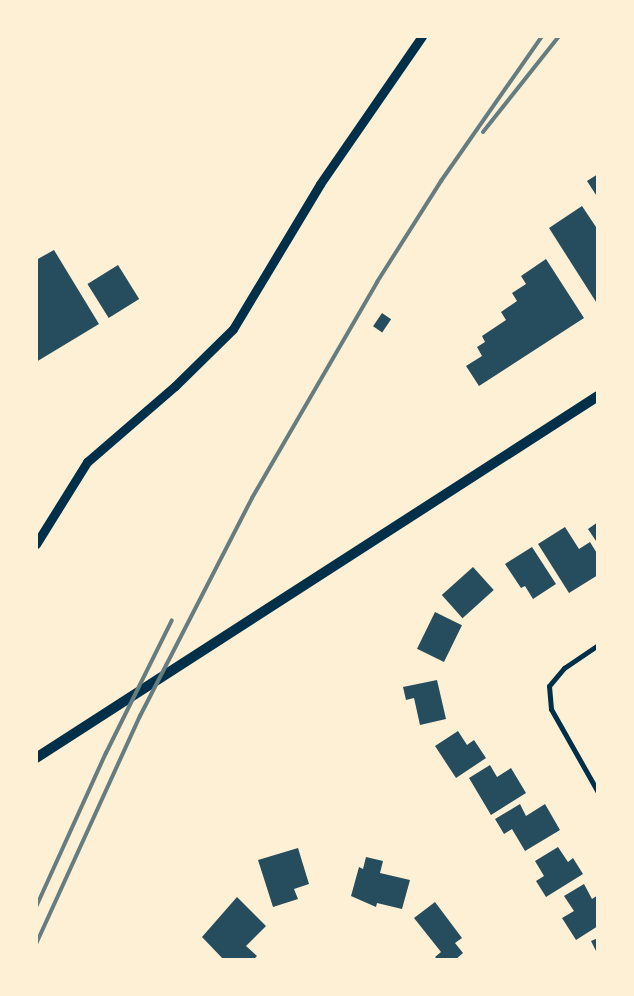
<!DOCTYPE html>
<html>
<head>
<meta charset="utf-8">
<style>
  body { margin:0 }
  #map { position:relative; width:634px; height:996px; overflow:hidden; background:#fdf0d5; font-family:"Varela Round",sans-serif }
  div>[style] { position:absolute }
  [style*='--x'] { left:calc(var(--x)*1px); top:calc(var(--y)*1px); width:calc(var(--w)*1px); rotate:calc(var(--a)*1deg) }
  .building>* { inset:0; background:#264d5e; transform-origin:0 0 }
  .minor>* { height:5px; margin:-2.5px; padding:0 2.5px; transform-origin:2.5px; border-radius:2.5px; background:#003049 }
  .tertiary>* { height:9px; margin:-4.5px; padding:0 4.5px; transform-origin:4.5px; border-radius:4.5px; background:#003049 }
  .secondary>* { height:10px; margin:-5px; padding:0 5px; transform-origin:5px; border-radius:5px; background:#003049 }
  .rail>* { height:4px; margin:-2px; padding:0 2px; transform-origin:2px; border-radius:2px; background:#657d81 }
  span { translate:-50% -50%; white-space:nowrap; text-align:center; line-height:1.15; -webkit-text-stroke:5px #fdf0d5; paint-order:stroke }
  .frame { position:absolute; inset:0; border:38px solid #fdf0d5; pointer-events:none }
</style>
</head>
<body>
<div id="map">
  <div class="building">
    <i style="clip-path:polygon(598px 174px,598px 198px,587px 181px)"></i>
    <i style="clip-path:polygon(582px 206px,598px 230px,598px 305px,549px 228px)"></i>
    <i style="clip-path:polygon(54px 250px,99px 324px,36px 362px,36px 260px)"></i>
    <i style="clip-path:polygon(546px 259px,584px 318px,479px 386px,466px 366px,482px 356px,477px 347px,485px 342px,482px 336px,506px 320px,501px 312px,517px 301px,512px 293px,526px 284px,521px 276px)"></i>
    <i style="left:118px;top:265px;width:40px;height:36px;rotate:58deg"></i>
    <i style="left:382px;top:313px;width:11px;height:16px;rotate:34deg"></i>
    <i style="clip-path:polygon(598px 522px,598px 544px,588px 529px)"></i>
    <i style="clip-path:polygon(565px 527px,579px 549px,590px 542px,598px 555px,598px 575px,569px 593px,538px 544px)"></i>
    <i style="clip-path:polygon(532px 547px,556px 584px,533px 599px,525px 586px,521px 588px,505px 564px)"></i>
    <i style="left:473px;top:567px;width:31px;height:42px;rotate:48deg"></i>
    <i style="left:435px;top:612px;width:30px;height:41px;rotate:26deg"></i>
    <i style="clip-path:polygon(437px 680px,446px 719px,420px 725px,414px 698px,406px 700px,403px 687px)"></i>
    <i style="clip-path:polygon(458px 731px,467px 745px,474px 740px,486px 758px,456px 778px,435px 746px)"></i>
    <i style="clip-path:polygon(490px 765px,497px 777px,511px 768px,526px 793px,491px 815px,469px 778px)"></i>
    <i style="clip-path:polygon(520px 804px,526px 816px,545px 804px,560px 830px,525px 851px,512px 829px,504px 834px,495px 819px)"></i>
    <i style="clip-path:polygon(558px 847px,568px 862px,573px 858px,583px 874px,546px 897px,536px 881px,544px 876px,535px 861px)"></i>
    <i style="clip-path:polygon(298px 848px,309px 884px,294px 889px,298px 899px,273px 907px,258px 860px)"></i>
    <i style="clip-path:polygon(366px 857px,383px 861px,380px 873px,410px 880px,402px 909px,377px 903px,376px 907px,351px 896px,359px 867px,363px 869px)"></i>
    <i style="clip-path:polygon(584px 884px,592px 899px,598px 895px,598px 926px,576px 940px,562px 918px,574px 911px,564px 896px)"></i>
    <i style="clip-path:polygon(237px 897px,266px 926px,246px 946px,257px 956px,253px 960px,224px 960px,202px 937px)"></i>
    <i style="clip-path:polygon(435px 902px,462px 938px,455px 943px,463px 953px,455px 960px,438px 960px,435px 957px,441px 952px,414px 918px)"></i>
    <i style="clip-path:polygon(598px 938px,598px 955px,591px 941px)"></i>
  </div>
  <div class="minor">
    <i style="--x:598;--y:645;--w:41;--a:145.9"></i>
    <i style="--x:564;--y:668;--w:23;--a:130"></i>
    <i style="--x:549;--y:686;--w:23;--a:85"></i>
    <i style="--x:551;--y:709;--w:95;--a:60.5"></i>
  </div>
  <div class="tertiary">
    <i style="--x:36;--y:544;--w:97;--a:-58.1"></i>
    <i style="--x:87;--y:462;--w:116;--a:-40.8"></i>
    <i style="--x:175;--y:386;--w:81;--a:-44.5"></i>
    <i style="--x:233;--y:329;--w:169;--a:-59"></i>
    <i style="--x:320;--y:184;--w:180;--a:-55.4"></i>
  </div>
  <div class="secondary">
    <i style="--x:36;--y:758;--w:668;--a:-32.79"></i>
  </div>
  <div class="rail">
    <i style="--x:483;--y:132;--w:122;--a:-51.6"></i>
    <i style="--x:36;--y:907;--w:169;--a:-65.6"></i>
    <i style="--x:106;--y:753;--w:148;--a:-63.6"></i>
    <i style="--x:36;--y:944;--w:251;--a:-65.5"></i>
    <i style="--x:140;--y:716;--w:245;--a:-62.8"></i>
    <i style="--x:252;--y:498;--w:250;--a:-59.9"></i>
    <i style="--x:377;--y:282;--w:120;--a:-57.6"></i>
    <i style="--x:441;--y:181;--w:177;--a:-55.1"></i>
  </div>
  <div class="frame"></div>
</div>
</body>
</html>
